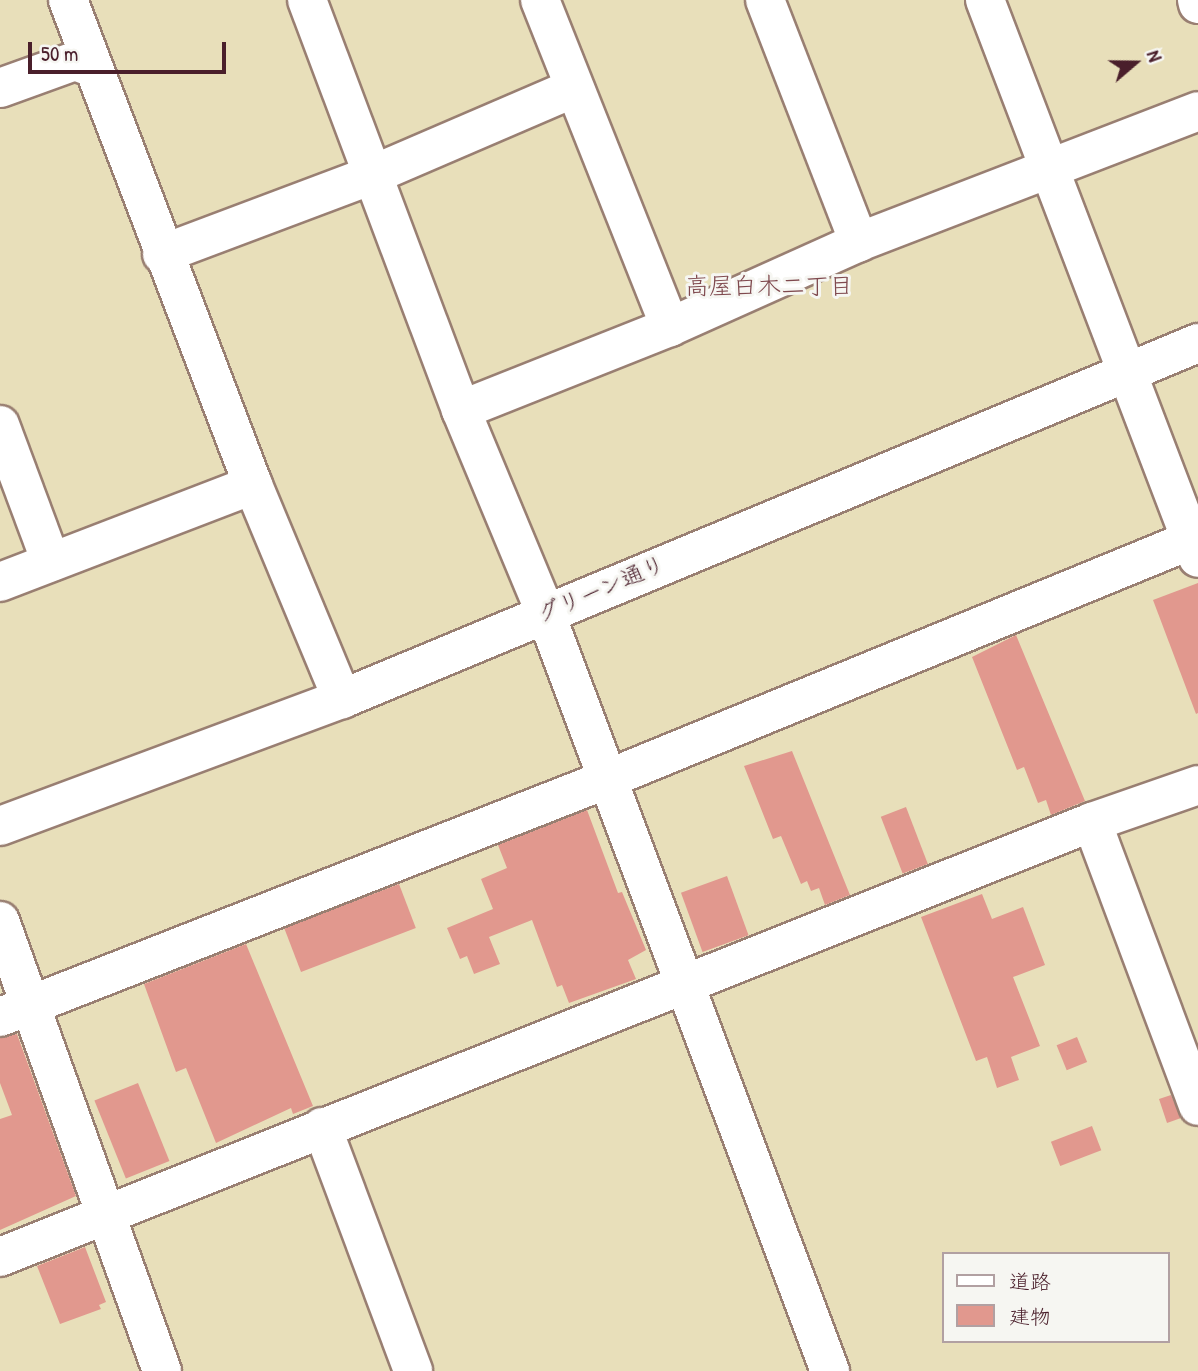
<!DOCTYPE html>
<html>
<head>
<meta charset="utf-8">
<style>
  body { margin:0 }
  #map { position:relative; width:1198px; height:1371px; overflow:hidden; background:#e8dfba; font-family:"Patrick Hand","Klee One",sans-serif }
  div>[style] { position:absolute }
  [style*='--x'] { left:calc(var(--x)*1px); top:calc(var(--y)*1px); width:calc(var(--w)*1px); rotate:calc(var(--a)*1deg) }
  .building>* { inset:0; background:#e1988e; transform-origin:0 0 }
  .roads { filter:drop-shadow(2px 0 #997f72) drop-shadow(-2px 0 #997f72) drop-shadow(0 2px #997f72) drop-shadow(0 -2px #997f72) }
  .minor>* { height:38px; margin:-19px; padding:0 19px; transform-origin:19px; border-radius:19px; background:#fff }
  span { translate:-50% -50%; white-space:nowrap; text-align:center; line-height:1.15; -webkit-text-stroke:6px #f6f6f2; paint-order:stroke }
  .street-label { font-size:23px; color:#4a1f2b }
  .neighbourhood-label { font-size:24px; color:#7f494e }
  .legend { position:absolute; left:942px; top:1252px; width:228px; height:91px; box-sizing:border-box; background:#f6f6f2; border:2px solid #b1a0a2; margin:0; padding:9px 12px; list-style:none; font-size:21px; color:#4a1f2b }
  .legend li { display:flex; align-items:center; gap:14px; height:35px }
  .legend b { width:35px; border:2px solid #b1a0a2 }
  .north { position:absolute; left:1100px; top:28px; width:70px; height:70px; -webkit-text-stroke:5px #f6f6f2; paint-order:stroke; rotate:70deg; font-size:19px; font-weight:700; line-height:28px; text-align:center; color:#4a1f2b }
  .north::after { content:''; display:block; margin:auto; width:24px; height:32px; background:#4a1f2b; clip-path:polygon(50% 0,100% 100%,50% 72%,0 100%) }
  .scale { position:absolute; left:28px; top:42px; width:198px; height:32px; box-sizing:border-box; border:4px solid #4a1f2b; border-top:0; padding-left:9px; font-size:21px; line-height:24px; white-space:nowrap; color:#4a1f2b; -webkit-text-stroke:5px #f6f6f2; paint-order:stroke }
</style>
</head>
<body>
<div id="map">
  <div class="building">
    <i style="clip-path:polygon(1198px 583px,1198px 713px,1196px 714px,1153px 600px)"></i>
    <i style="clip-path:polygon(1016px 635px,1085px 801px,1051px 815px,1046px 800px,1038px 803px,1024px 767px,1017px 770px,972px 657px)"></i>
    <i style="clip-path:polygon(792px 751px,850px 895px,825px 905px,819px 888px,811px 891px,807px 881px,801px 884px,781px 836px,773px 839px,744px 766px)"></i>
    <i style="left:906px;top:807px;width:61px;height:27px;rotate:69deg"></i>
    <i style="clip-path:polygon(587px 810px,618px 893px,622px 892px,646px 950px,628px 960px,636px 979px,569px 1003px,562px 985px,557px 987px,532px 920px,489px 937px,500px 964px,474px 974px,467px 956px,460px 959px,447px 928px,493px 909px,481px 879px,507px 868px,498px 845px)"></i>
    <i style="left:727px;top:876px;width:63px;height:49px;rotate:70deg"></i>
    <i style="left:399px;top:884px;width:47px;height:123px;rotate:69deg"></i>
    <i style="clip-path:polygon(982px 894px,992px 919px,1023px 907px,1045px 965px,1013px 977px,1040px 1046px,1011px 1057px,1019px 1080px,997px 1088px,987px 1057px,976px 1061px,921px 917px)"></i>
    <i style="clip-path:polygon(246px 944px,313px 1106px,293px 1114px,291px 1108px,216px 1143px,186px 1068px,176px 1072px,144px 984px)"></i>
    <i style="clip-path:polygon(17px 1034px,76px 1196px,0 1230px,0 1119px,12px 1115px,0 1083px,0 1038px)"></i>
    <i style="left:1077px;top:1037px;width:27px;height:22px;rotate:68deg"></i>
    <i style="left:138px;top:1083px;width:84px;height:47px;rotate:68deg"></i>
    <i style="clip-path:polygon(1171px 1095px,1181px 1118px,1167px 1123px,1159px 1099px)"></i>
    <i style="left:1092px;top:1126px;width:26px;height:44px;rotate:69deg"></i>
    <i style="clip-path:polygon(85px 1247px,106px 1302px,99px 1305px,101px 1309px,60px 1324px,37px 1266px)"></i>
  </div>
  <div class="roads">
    <div class="minor">
      <i style="--x:307;--y:0;--w:438;--a:69.4"></i>
      <i style="--x:461;--y:410;--w:219;--a:67.4"></i>
      <i style="--x:545;--y:612;--w:811;--a:69.42"></i>
      <i style="--x:540;--y:0;--w:352;--a:68.3"></i>
      <i style="--x:765;--y:0;--w:260;--a:68.8"></i>
      <i style="--x:985;--y:0;--w:597;--a:69.11"></i>
      <i style="--x:1197;--y:0;--w:4;--a:76"></i>
      <i style="--x:0;--y:88;--w:80;--a:-19.8"></i>
      <i style="--x:75;--y:61;--w:19;--a:21"></i>
      <i style="--x:162;--y:254;--w:224;--a:-20.6"></i>
      <i style="--x:372;--y:175;--w:220;--a:-23.3"></i>
      <i style="--x:461;--y:410;--w:225;--a:-21.7"></i>
      <i style="--x:670;--y:327;--w:207;--a:-24.2"></i>
      <i style="--x:859;--y:242;--w:363;--a:-21.1"></i>
      <i style="--x:0;--y:425;--w:146;--a:69.6"></i>
      <i style="--x:253;--y:485;--w:232;--a:67.4"></i>
      <i style="--x:0;--y:582;--w:271;--a:-21"></i>
      <i style="--x:253;--y:485;--w:519;--a:-110.88"></i>
      <i style="--x:1092;--y:822;--w:303;--a:69.5"></i>
      <i style="--x:0;--y:826;--w:365;--a:-20.4"></i>
      <i style="--x:342;--y:699;--w:927;--a:-22.58"></i>
      <i style="--x:0;--y:921;--w:478;--a:70.2"></i>
      <i style="--x:0;--y:1017;--w:650;--a:-21.39"></i>
      <i style="--x:605;--y:780;--w:641;--a:-22.28"></i>
      <i style="--x:322;--y:1127;--w:260;--a:69.5"></i>
      <i style="--x:0;--y:1257;--w:1175;--a:-21.72"></i>
      <i style="--x:1092;--y:822;--w:112;--a:-19.2"></i>
    </div>
  </div>
  <div class="street-label">
    <span style="left:601px;top:589px;rotate:-23deg">グリーン通り</span>
  </div>
  <div class="neighbourhood-label">
    <span style="left:769px;top:286px">高屋白木二丁目</span>
  </div>
  <ul class="legend">
  <li><b style="height:9px;background:#fff"></b>道路</li>
  <li><b style="height:19px;background:#e1988e"></b>建物</li>
  </ul>
  <div class="north">N</div>
  <div class="scale">50 m</div>
</div>
</body>
</html>
